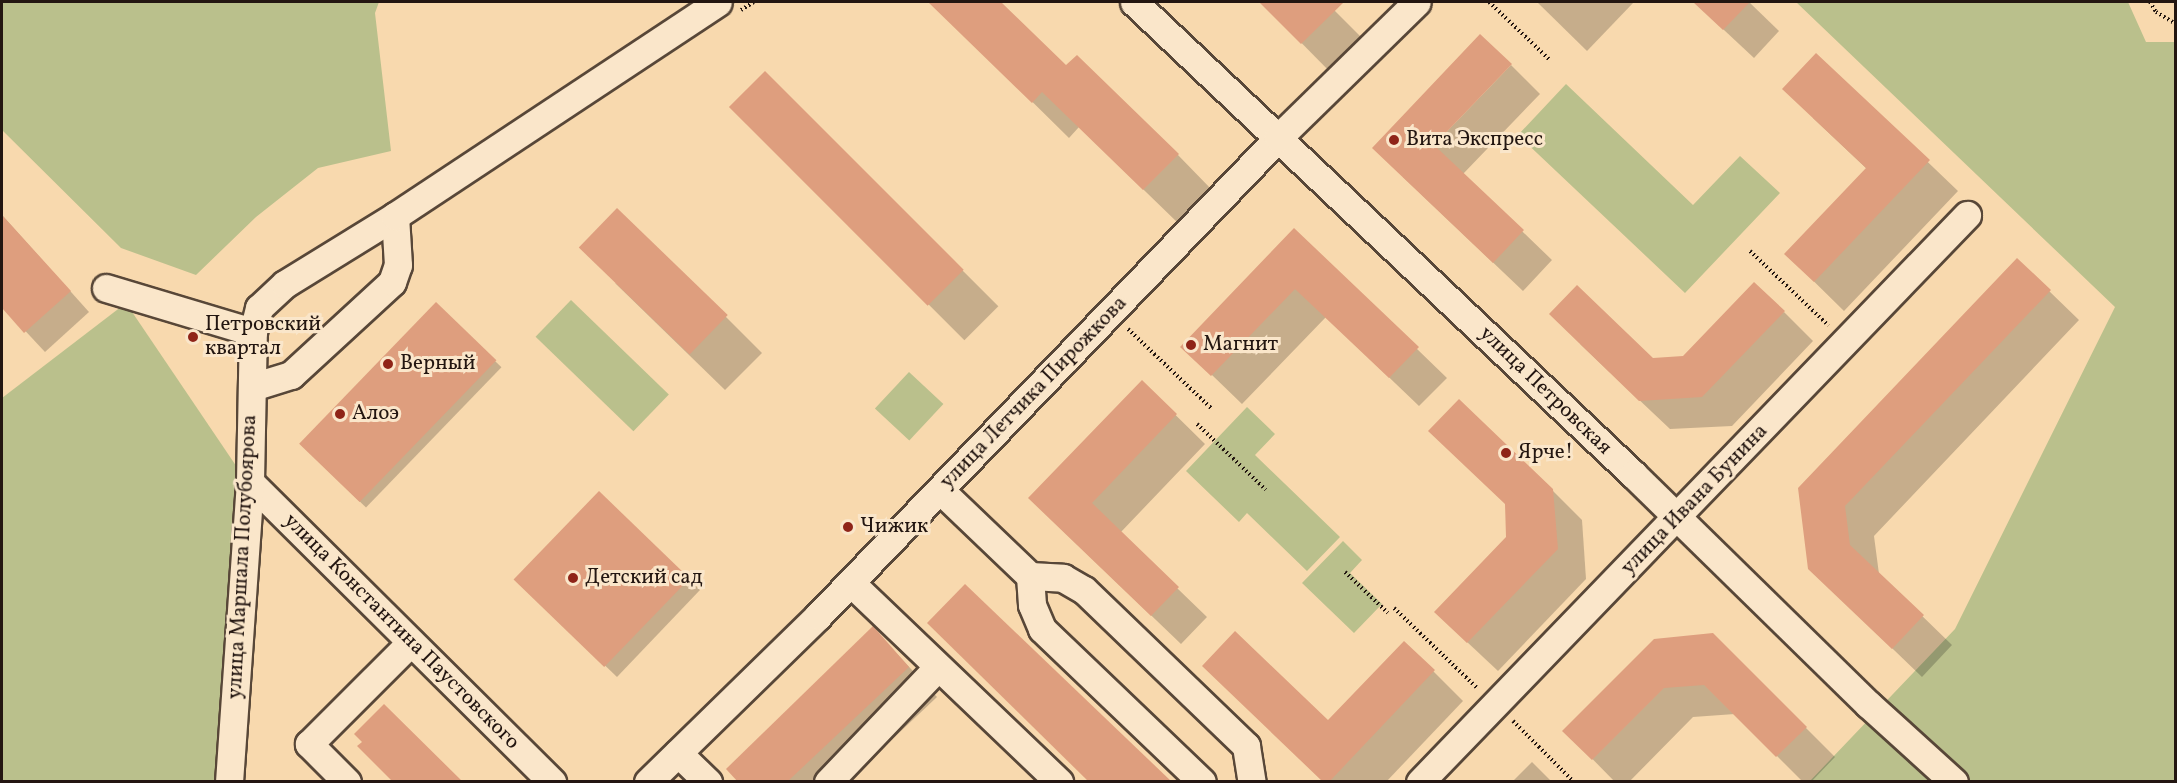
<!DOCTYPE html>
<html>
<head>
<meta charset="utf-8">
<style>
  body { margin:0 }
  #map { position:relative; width:2177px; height:783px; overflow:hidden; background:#f8d9ae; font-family:Vollkorn,serif }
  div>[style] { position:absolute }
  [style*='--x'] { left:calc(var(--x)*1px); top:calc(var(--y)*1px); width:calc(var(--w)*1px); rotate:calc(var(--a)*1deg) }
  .green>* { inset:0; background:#bac08c; transform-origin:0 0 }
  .shadow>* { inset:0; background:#0003; transform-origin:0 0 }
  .building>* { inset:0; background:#de9e7e; transform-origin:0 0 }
  .path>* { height:4px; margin-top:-2px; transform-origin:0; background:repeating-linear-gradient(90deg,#231611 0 1.5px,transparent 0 4.5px) }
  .roads { filter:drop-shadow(2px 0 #584738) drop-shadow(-2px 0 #584738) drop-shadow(0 2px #584738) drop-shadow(0 -2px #584738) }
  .minor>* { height:27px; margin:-13.5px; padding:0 13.5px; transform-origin:13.5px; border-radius:13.5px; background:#fae6ca }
  .dots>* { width:16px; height:16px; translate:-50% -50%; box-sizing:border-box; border:3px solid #fae6ca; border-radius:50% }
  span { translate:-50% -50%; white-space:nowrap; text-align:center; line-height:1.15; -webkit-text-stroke:6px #fae6ca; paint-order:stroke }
  .poi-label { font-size:21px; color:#231611 }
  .left { translate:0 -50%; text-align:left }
  .street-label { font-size:21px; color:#231611 }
  .frame { position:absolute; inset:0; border:3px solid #231611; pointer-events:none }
</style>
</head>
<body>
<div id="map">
  <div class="green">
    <i style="clip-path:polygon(2px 2px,379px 2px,375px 13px,391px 151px,318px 168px,256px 217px,196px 275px,121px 248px,2px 130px)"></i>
    <i style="clip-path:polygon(1796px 2px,2128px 2px,2146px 42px,2175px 42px,2175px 781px,1810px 781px,1955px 629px,2115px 307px)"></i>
    <i style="clip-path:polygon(1566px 84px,1693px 205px,1740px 156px,1780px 193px,1685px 293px,1518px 135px)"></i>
    <i style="left:571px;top:300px;width:136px;height:51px;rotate:44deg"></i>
    <i style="clip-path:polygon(126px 303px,247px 482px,222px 781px,2px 782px,2px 398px)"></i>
    <i style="left:909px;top:372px;width:47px;height:50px;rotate:43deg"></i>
    <i style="clip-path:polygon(1247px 407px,1275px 434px,1255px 455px,1340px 537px,1307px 571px,1247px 513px,1239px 522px,1186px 471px)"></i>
    <i style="clip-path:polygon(1343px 541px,1362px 560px,1350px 573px,1382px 604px,1354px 633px,1302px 583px)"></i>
  </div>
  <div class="shadow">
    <i style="clip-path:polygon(938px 2px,999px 2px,1066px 68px,1178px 155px,1213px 191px,1180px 225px,1079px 127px,1069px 138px,934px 5px)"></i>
    <i style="clip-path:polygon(1261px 2px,1326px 2px,1370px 46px,1337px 79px)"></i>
    <i style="clip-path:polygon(1537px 2px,1634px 2px,1587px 51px)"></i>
    <i style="clip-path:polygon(1694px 2px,1749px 2px,1779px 31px,1754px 58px)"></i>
    <i style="clip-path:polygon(1816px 55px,1958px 191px,1844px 311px,1786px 254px,1867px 169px,1813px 118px)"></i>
    <i style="clip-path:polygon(1511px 65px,1540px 94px,1463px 174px,1552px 260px,1523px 291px,1403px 177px)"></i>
    <i style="left:765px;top:73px;width:330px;height:48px;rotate:45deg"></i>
    <i style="clip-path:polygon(2px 215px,89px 312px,45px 352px,2px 306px)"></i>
    <i style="clip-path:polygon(1294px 230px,1447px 378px,1419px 406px,1326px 317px,1242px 404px,1183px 347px)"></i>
    <i style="clip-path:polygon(2017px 260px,2079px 320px,1874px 536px,1879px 574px,1952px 645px,1922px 677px,1840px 598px,1800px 488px)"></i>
    <i style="clip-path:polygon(615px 283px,726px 317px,762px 353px,725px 390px)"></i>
    <i style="left:436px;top:304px;width:91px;height:195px;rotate:44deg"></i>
    <i style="clip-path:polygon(1784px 312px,1813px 341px,1732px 426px,1670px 429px,1580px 344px,1653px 360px,1683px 358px)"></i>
    <i style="clip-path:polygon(1142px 382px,1205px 444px,1120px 533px,1207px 617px,1181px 644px,1059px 527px)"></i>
    <i style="clip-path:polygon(1552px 490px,1582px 520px,1586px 579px,1498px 671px,1466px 641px)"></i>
    <i style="clip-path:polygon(689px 579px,700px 590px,617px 677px,516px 580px)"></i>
    <i style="clip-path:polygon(873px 628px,937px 697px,847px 782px,740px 782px)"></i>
    <i style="clip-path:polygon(1712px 634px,1835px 757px,1811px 782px,1803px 782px,1735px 714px,1693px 717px,1629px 782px,1615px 782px,1565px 731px)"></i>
    <i style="clip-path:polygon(1405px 643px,1463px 701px,1386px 782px,1324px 782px,1328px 722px)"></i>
    <i style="clip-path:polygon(1532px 762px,1552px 782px,1512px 782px)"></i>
  </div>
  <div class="building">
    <i style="clip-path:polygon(928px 2px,1001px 2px,1066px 65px,1077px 55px,1179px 154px,1143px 190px,1042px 92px,1032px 103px)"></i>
    <i style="clip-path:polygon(1259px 2px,1344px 2px,1301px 44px)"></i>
    <i style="clip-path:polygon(1693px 2px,1750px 2px,1723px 30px)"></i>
    <i style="clip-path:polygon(1480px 34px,1512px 64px,1434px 145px,1524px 230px,1493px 263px,1372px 148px)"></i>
    <i style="clip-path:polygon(1816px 53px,1930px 160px,1814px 282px,1784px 254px,1866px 168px,1782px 89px)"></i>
    <i style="left:765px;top:71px;width:281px;height:51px;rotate:45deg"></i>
    <i style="left:617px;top:208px;width:154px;height:55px;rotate:44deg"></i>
    <i style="clip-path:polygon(2px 215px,71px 291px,24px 333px,2px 308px)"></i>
    <i style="clip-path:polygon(1294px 228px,1419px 347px,1389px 378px,1295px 289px,1211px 376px,1180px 347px)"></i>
    <i style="clip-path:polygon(2017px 258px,2051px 290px,1845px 506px,1850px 545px,1924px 615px,1892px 649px,1808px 569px,1798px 488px)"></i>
    <i style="clip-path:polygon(1754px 282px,1785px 311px,1702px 397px,1639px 401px,1549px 314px,1577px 285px,1653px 358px,1683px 356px)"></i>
    <i style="left:436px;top:302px;width:84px;height:197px;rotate:44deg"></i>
    <i style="clip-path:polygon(1142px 380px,1177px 414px,1092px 503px,1179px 587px,1151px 616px,1028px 498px)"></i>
    <i style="clip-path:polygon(1459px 399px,1553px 489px,1558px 549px,1467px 643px,1434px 612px,1506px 537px,1505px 504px,1428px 431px)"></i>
    <i style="left:599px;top:491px;width:126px;height:123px;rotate:44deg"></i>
    <i style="clip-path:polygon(965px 584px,1172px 782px,1089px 782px,927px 623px)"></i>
    <i style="clip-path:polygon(873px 626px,909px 667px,787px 782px,738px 782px,726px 769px)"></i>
    <i style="clip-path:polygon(1235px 631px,1328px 720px,1404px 641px,1435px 670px,1329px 782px,1323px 782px,1202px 666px)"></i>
    <i style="clip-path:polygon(1713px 633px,1807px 727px,1776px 757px,1704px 685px,1664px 688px,1592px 760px,1562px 731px,1654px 639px)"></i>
    <i style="clip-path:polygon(384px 704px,463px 782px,393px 782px,357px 746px,362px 742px,354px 734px)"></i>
  </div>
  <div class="path">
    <i style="--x:1489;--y:2;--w:84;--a:43.6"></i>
    <i style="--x:2150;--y:2;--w:12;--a:59"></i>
    <i style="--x:2156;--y:12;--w:23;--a:31"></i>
    <i style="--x:741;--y:10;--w:15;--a:-32"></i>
    <i style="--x:1750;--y:251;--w:108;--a:43.5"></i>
    <i style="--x:1128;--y:329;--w:116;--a:43.6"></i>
    <i style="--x:1197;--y:424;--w:95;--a:43.7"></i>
    <i style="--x:1345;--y:572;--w:59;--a:43.6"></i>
    <i style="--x:1394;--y:608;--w:115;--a:43.9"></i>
    <i style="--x:1513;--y:721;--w:86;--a:45"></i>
  </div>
  <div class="roads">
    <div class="minor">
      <i style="--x:1134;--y:2;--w:687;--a:43.41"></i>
      <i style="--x:1633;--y:474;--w:329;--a:44.4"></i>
      <i style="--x:1868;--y:704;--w:116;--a:42.2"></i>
      <i style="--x:106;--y:288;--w:153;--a:16.7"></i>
      <i style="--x:252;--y:387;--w:41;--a:-17.1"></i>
      <i style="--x:291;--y:375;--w:137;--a:-42.6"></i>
      <i style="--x:392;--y:282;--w:18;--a:-71"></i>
      <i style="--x:398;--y:265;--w:49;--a:-93.5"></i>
      <i style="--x:250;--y:482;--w:426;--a:44.8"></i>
      <i style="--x:940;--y:490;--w:124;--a:43.7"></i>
      <i style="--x:1030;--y:576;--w:33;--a:3"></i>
      <i style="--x:1063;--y:578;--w:24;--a:30"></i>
      <i style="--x:1084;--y:590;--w:225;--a:43.9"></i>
      <i style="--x:1246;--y:746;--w:36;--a:81"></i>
      <i style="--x:1030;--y:576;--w:29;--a:86"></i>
      <i style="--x:1032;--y:605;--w:26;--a:67"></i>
      <i style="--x:1042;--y:629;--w:221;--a:43.7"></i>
      <i style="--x:851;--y:583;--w:288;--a:43.7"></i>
      <i style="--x:678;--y:753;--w:42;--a:44"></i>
      <i style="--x:229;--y:782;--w:301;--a:-86"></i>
      <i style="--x:250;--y:482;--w:150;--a:-88.9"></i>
      <i style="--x:253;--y:332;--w:25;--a:-76"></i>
      <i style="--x:259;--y:308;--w:35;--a:-43"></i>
      <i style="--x:285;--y:284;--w:129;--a:-31.7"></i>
      <i style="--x:395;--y:216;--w:387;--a:-33.5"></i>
      <i style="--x:347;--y:782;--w:54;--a:-135"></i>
      <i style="--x:309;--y:744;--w:144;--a:-45"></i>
      <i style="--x:648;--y:782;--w:238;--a:-44.3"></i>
      <i style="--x:818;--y:616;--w:663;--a:-46.1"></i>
      <i style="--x:1278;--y:138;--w:194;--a:-44.4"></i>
      <i style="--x:828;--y:782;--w:159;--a:-46.3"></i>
      <i style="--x:1420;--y:782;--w:788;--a:-46.03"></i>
    </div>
  </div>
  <div class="dots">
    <i style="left:1394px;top:140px;background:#8f2418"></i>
    <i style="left:193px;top:337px;background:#8f2418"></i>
    <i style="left:1191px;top:345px;background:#8f2418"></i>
    <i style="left:388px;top:364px;background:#8f2418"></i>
    <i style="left:340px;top:414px;background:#8f2418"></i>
    <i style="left:1506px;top:453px;background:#8f2418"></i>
    <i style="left:848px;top:527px;background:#8f2418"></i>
    <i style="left:573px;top:578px;background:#8f2418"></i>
  </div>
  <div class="poi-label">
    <span class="left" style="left:1406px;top:140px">Вита Экспресс</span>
    <span class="left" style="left:205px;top:337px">Петровский<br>квартал</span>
    <span class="left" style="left:1203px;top:345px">Магнит</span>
    <span class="left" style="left:400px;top:364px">Верный</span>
    <span class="left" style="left:352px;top:414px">Алоэ</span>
    <span class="left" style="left:1518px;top:453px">Ярче!</span>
    <span class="left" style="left:860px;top:527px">Чижик</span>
    <span class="left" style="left:585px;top:578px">Детский сад</span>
  </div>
  <div class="street-label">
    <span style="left:1545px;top:391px;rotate:44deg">улица Петровская</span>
    <span style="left:1034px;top:393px;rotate:-46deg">улица Летчика Пирожкова</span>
    <span style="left:1695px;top:500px;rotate:-46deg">улица Ивана Бунина</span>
    <span style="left:243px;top:557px;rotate:-87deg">улица Маршала Полубоярова</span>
    <span style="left:401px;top:632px;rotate:45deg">улица Константина Паустовского</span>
  </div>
  <div class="frame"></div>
</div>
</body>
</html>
